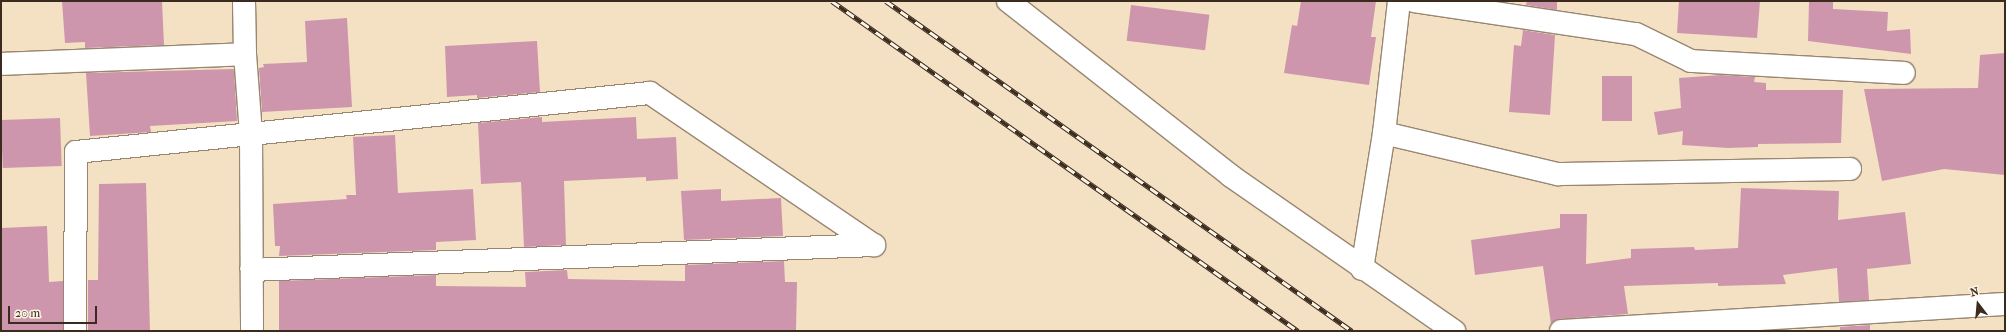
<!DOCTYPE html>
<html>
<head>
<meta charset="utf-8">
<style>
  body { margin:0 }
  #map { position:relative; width:2006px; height:332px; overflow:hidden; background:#f4e1c4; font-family:"IM FELL French Canon",serif }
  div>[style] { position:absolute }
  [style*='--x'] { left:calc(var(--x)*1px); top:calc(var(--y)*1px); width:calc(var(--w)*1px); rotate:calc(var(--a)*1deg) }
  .building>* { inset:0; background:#ce96ac; transform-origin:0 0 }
  .roads { filter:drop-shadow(1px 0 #988671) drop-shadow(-1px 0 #988671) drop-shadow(0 1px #988671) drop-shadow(0 -1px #988671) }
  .street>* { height:22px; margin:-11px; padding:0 11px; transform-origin:11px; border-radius:11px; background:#fff }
  .rail>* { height:4.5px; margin-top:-2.25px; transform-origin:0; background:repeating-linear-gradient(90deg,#fcf5e5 0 9px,#3b2a1e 0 18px); box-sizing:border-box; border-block:1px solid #3b2a1e }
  span { translate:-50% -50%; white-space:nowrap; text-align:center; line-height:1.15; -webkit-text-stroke:3px #fcf5e5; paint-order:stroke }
  .frame { position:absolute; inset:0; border:2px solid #3b2a1e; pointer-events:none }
  .north { position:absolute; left:1958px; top:284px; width:40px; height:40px; -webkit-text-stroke:3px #fcf5e5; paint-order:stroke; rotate:344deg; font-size:11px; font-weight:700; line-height:16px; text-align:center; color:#3b2a1e }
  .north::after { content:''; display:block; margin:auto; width:14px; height:18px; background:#3b2a1e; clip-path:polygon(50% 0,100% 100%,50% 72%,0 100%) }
  .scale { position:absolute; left:8px; top:306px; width:89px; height:18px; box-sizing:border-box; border:2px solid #3b2a1e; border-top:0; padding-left:5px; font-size:12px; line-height:14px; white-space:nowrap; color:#3b2a1e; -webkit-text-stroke:3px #fcf5e5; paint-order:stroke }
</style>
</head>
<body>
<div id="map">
  <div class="building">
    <i style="clip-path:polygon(62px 1px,162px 1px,164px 45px,85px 48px,85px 42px,65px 43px)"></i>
    <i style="clip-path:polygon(1301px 1px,1376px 1px,1371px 37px,1376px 37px,1369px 85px,1284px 73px,1292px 25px,1297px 26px)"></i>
    <i style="clip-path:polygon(1527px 1px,1557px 1px,1557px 10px,1526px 5px)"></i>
    <i style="clip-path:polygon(1679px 1px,1760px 1px,1757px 38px,1677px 33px)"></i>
    <i style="clip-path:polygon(1809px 1px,1833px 1px,1833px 9px,1888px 12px,1887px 31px,1910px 29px,1911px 54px,1808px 41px)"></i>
    <i style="left:1131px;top:5px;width:79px;height:36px;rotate:7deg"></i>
    <i style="clip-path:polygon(347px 18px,352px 107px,262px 112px,259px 68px,264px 67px,263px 64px,307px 62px,305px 21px)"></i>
    <i style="clip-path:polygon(1523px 30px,1555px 35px,1550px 115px,1509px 112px,1514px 45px,1521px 46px)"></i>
    <i style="clip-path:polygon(537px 41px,540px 92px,477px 98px,477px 95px,447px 97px,445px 46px)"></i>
    <i style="clip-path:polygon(2005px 53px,2005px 175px,1944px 169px,1882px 181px,1864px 89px,1978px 88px,1980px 55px)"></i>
    <i style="clip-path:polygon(234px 69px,237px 121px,150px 126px,151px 132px,90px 136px,86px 73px)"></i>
    <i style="clip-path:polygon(1721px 75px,1755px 77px,1754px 82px,1766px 83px,1766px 90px,1843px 90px,1841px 143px,1758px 144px,1758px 147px,1728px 148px,1682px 145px,1683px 131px,1658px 135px,1654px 112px,1681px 108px,1679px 78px)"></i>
    <i style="left:1602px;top:76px;width:30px;height:45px"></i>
    <i style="clip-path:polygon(542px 117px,542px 122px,636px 117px,637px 139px,676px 137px,678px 179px,646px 181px,646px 177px,564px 181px,566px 245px,524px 247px,521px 182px,481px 184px,478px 123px)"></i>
    <i style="left:60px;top:118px;width:48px;height:59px;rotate:88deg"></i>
    <i style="clip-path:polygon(395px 135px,398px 193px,473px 189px,476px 240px,436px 242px,436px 250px,279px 256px,280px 246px,275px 246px,273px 204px,347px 199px,346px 195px,356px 195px,353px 137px)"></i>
    <i style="clip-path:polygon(146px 183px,150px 331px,88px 331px,88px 280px,98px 280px,99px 184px)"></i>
    <i style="clip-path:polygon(1741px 188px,1839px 191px,1838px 220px,1905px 212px,1911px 264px,1867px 269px,1869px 300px,1839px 302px,1837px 268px,1783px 275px,1786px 284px,1718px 286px,1718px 283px,1624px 286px,1628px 314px,1560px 319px,1551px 324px,1543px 266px,1475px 275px,1471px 240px,1560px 228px,1560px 214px,1587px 214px,1586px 264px,1631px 258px,1631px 249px,1694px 247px,1695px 250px,1738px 248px)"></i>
    <i style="clip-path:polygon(721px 189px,721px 201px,781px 198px,783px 236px,684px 240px,681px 191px)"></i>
    <i style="clip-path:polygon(47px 226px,49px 282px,63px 281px,63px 331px,1px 331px,1px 228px)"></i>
    <i style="clip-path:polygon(784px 261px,785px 282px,797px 282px,796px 331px,279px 331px,279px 281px,436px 275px,436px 286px,526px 287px,525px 272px,567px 270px,568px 279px,685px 281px,685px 265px)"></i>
    <i style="clip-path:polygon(1870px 325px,1870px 331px,1840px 331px,1840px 327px)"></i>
  </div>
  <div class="roads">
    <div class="street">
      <i style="--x:244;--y:1;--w:53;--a:88.9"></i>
      <i style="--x:245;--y:54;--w:80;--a:85.7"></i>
      <i style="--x:251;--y:134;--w:197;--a:89.7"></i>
      <i style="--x:1008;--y:1;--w:283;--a:38.1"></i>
      <i style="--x:1231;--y:176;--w:272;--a:34.8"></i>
      <i style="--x:1414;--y:1;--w:224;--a:8.5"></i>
      <i style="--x:1636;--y:34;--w:61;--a:26.1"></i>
      <i style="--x:1691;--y:61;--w:213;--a:3.2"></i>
      <i style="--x:1;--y:64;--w:244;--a:-2.3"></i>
      <i style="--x:1384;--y:133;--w:179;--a:13.3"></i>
      <i style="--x:1558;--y:174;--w:292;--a:-1"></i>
      <i style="--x:1362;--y:269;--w:138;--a:-80.8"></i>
      <i style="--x:1384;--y:133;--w:133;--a:-83.5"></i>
      <i style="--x:75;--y:331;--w:179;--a:-89.7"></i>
      <i style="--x:76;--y:152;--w:577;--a:-5.87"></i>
      <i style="--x:650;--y:93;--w:271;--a:34.2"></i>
      <i style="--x:874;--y:245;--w:623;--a:177.7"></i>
      <i style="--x:1561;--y:331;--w:445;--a:-3.5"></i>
    </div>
  </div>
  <div class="rail">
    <i style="--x:832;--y:1;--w:571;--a:35.3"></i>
    <i style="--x:886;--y:1;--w:571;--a:35.3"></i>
  </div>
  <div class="frame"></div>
  <div class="north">N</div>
  <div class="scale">20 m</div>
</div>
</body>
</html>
